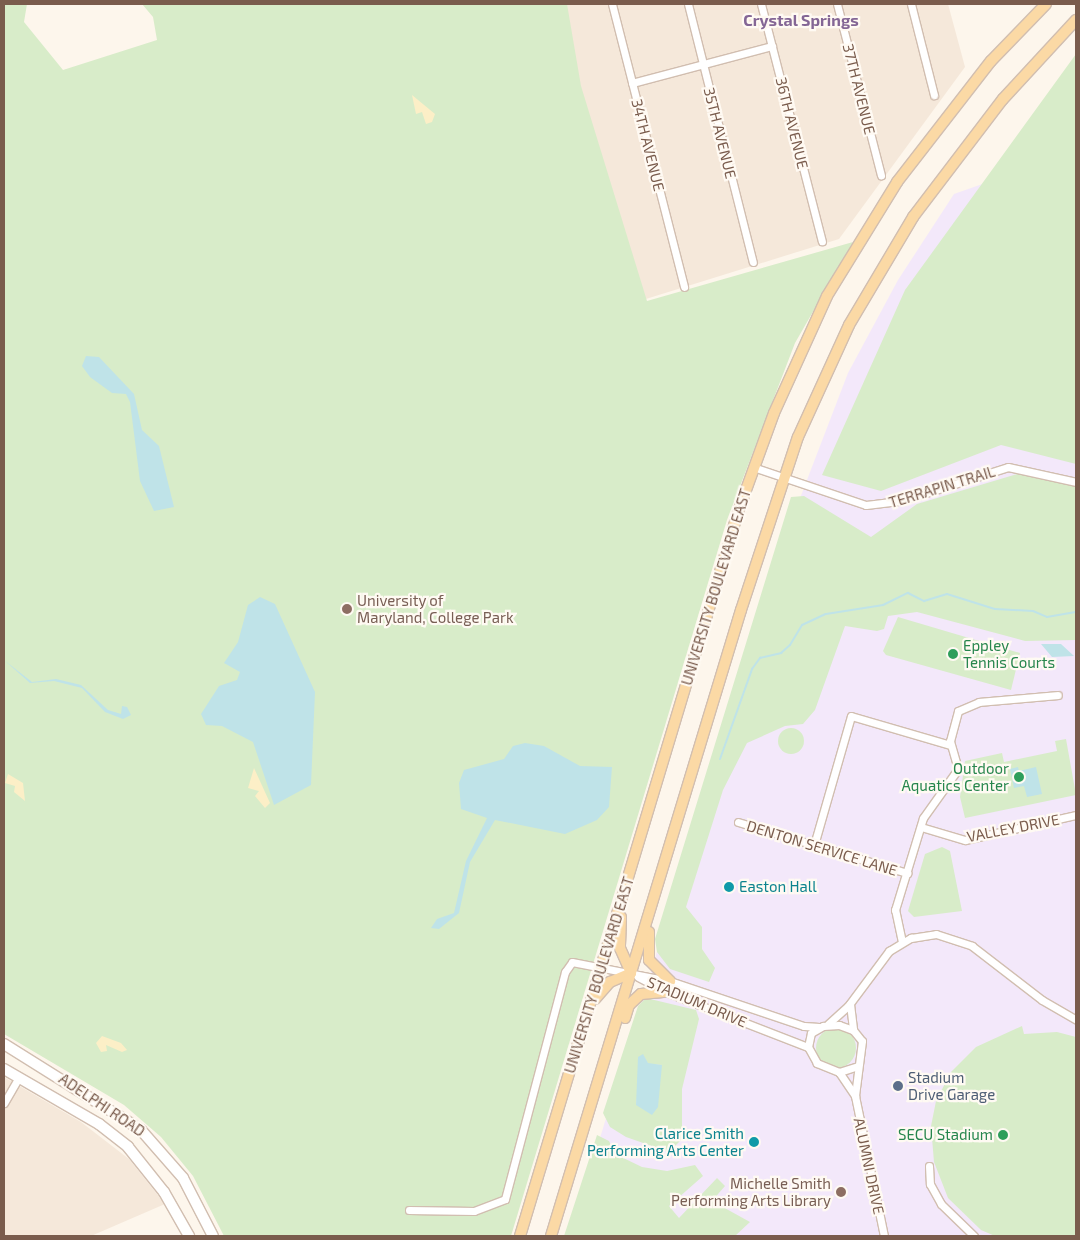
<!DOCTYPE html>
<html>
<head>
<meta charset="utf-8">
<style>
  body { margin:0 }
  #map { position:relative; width:1080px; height:1240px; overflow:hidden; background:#fdf6ec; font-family:"Exo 2",sans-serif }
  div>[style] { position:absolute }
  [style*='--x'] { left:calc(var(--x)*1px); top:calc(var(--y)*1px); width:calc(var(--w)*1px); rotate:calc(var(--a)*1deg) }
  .residential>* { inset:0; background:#f5e8da }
  .education>* { inset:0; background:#f3e8fa }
  .green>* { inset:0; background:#d8ecc9 }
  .round { border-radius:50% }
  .sand>* { inset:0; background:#fcefc7 }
  .water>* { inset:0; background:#bfe3e8 }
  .stream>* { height:2px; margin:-1px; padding:0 1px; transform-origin:1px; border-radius:1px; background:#bfe3e8 }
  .roads { filter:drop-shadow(1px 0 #d1beb0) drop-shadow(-1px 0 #d1beb0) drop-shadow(0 1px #d1beb0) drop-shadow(0 -1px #d1beb0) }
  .street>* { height:7px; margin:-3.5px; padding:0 3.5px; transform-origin:3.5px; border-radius:3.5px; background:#fff }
  .secondary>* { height:10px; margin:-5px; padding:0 5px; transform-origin:5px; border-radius:5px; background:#fff }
  .primary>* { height:10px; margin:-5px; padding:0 5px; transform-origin:5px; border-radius:5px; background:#fbd9a5 }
  .dots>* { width:14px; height:14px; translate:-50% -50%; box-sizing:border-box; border:2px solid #fffaf3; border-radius:50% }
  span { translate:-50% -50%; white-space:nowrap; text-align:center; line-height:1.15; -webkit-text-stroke:4.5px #fffaf3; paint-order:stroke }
  .street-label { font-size:15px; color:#7a5c4d }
  .education-label { font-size:15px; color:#785e54 }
  .left { translate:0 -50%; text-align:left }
  .right { translate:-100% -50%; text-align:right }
  .leisure-label { font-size:15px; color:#27864d }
  .culture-label { font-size:15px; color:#0d838f }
  .service-label { font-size:15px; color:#4e5e75 }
  .neighbourhood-label { font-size:16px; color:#846695; font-weight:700 }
  .frame { position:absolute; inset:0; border:5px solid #7a5c4d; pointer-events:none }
</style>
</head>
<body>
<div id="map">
  <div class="residential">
    <i style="clip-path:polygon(557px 4px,948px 4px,965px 67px,839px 239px,633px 303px)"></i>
    <i style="clip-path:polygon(4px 1077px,81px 1122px,129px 1159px,165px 1204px,91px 1236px,4px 1236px)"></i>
  </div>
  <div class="education">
    <i style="clip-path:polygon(1076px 151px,1076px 1236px,570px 1236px,779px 553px,848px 373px,898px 280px,954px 194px)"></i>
  </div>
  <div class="green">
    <i style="clip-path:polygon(4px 4px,27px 4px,24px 22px,63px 70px,157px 40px,153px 17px,142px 4px,567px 4px,581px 86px,647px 301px,853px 242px,795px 343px,727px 520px,511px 1236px,224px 1236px,193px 1176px,161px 1137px,124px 1105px,4px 1034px)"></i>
    <i style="clip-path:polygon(1076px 54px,1076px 464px,1001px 445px,881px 491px,822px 475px,905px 290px)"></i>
    <i style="clip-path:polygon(1024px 472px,1076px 487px,1076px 640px,1025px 641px,917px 612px,888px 616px,884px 629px,877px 631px,845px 626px,815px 710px,803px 724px,785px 726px,747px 743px,723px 790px,686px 907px,702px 927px,702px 949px,715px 968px,709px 982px,670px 969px,657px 952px,655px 939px,791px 497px,804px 496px,871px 537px,917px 504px)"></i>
    <i style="clip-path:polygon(898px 617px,1020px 653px,1011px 690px,886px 655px,883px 651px)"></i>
    <i class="round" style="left:778px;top:728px;width:26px;height:26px"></i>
    <i style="clip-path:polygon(1066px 739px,1076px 795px,965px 818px,960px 797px,965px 761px,1002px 753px,1004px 762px,1057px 751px,1055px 741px)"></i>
    <i style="clip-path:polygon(942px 847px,950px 851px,962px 911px,914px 917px,908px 911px,925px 854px)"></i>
    <i style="clip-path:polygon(evenodd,646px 998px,696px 1010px,699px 1019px,682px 1089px,682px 1139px,669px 1152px,626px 1137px,610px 1127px,603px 1113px,638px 1006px,646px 998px,643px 1055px,648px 1064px,662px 1065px,636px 1105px,643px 1055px)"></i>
    <i style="clip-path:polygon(1022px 1026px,1024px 1034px,1057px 1032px,1076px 1037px,1076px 1236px,995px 1236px,981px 1230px,948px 1198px,934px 1162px,931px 1126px,936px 1101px,951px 1072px,976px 1047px)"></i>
    <i class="round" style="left:816px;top:1028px;width:40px;height:40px"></i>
    <i style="clip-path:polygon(597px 1135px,609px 1141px,615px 1154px,642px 1167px,667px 1171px,695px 1165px,703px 1176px,669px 1206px,679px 1218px,717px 1178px,725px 1186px,712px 1201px,750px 1222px,735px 1236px,564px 1236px)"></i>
  </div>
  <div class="sand">
    <i style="clip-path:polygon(412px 95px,435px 114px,432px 122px,426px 124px,422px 112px,416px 114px)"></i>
    <i style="clip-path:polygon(254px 768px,270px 803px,265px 808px,255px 796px,259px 791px,248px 788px)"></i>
    <i style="clip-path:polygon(8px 774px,23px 783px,25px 801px,14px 792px,15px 786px,5px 783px)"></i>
    <i style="clip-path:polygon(102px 1036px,121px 1043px,127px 1050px,122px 1052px,106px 1045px,107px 1051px,101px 1052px,96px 1043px)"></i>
  </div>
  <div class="water">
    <i style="clip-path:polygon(86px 356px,99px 357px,134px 394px,142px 430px,159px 446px,174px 507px,154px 511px,140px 481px,130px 402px,126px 394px,112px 393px,90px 377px,82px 366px)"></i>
    <i style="clip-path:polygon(260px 597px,275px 604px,315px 692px,311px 785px,274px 805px,253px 742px,222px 726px,206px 725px,201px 714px,219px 686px,237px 680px,240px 672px,224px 663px,238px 642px,248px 605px)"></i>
    <i style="clip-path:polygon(1041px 644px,1061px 644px,1074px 656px,1052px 657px)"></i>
    <i style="clip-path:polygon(4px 660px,32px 682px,56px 679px,81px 685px,108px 710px,121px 714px,122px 706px,127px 707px,131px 715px,123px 719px,105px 712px,82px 688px,54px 681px,30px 683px)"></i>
    <i style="clip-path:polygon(525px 743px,544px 746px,580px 766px,612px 767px,609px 807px,597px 820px,565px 834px,495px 820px,470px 862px,459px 913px,439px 929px,431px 928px,437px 919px,454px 913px,466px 861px,487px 818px,461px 809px,459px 783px,464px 770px,504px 759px,513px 746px)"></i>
    <i style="clip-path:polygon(1018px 767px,1019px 771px,1036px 767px,1042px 794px,1027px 797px,1024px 786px,1014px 788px,1010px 769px)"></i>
    <i style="clip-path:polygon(643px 1054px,648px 1063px,662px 1065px,658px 1107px,652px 1115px,636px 1105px,638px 1057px)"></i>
  </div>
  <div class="stream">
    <i style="--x:720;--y:759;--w:96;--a:-70.4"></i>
    <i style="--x:752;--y:669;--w:14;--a:-54"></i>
    <i style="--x:760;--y:658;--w:22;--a:-13"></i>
    <i style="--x:781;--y:653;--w:12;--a:-42"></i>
    <i style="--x:790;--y:645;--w:23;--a:-59"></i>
    <i style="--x:802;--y:625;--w:26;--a:-25"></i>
    <i style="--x:826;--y:614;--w:58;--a:-9"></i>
    <i style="--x:883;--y:605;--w:28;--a:-26"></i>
    <i style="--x:908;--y:593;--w:18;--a:27"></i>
    <i style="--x:924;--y:601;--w:24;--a:-17"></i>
    <i style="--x:947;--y:594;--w:50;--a:17.4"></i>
    <i style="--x:995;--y:609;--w:38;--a:3"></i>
    <i style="--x:1033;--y:611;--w:15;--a:23"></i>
    <i style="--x:1047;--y:617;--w:29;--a:-10"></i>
  </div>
  <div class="roads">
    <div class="street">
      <i style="--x:612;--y:4;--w:292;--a:75.7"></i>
      <i style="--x:688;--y:4;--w:266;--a:75.9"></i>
      <i style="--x:761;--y:4;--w:245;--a:75.6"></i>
      <i style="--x:837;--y:4;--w:177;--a:75.6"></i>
      <i style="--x:911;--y:4;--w:94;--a:75.8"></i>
      <i style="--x:632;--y:83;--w:145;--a:-14.8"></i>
      <i style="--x:753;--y:467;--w:119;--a:18.6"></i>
      <i style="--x:866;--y:505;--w:35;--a:-7"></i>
      <i style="--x:901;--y:501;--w:112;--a:-17.6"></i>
      <i style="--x:1008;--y:467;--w:70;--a:12.4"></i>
      <i style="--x:738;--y:822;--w:177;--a:16.8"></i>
      <i style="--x:921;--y:827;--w:46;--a:16.5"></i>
      <i style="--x:965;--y:840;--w:114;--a:-12.7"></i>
      <i style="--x:814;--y:845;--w:134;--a:-74"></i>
      <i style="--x:851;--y:716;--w:103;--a:16.3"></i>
      <i style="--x:902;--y:942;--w:33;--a:-102"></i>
      <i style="--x:895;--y:910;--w:96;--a:-73.1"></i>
      <i style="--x:923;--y:818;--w:60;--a:-54.5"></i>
      <i style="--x:958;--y:769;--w:29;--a:-106"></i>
      <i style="--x:950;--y:741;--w:31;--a:-75"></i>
      <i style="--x:958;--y:711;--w:23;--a:-23"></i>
      <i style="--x:979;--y:702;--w:79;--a:-5.1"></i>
      <i style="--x:638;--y:977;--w:32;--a:28"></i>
      <i style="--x:666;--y:992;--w:152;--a:21.2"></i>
      <i style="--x:850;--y:1004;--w:26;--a:83"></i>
      <i style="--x:828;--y:1024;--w:27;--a:-42"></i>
      <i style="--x:848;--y:1006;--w:69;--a:-53.3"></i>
      <i style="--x:889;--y:951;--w:26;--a:-31"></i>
      <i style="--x:911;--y:938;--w:25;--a:-9"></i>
      <i style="--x:936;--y:934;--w:38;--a:18"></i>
      <i style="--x:972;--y:946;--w:88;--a:37.6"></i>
      <i style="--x:1042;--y:1000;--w:39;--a:30"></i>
      <i style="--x:858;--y:1066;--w:20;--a:162"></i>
      <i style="--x:839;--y:1072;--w:24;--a:-158"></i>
      <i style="--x:817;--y:1063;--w:18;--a:-119"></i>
      <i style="--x:808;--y:1047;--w:14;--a:-78"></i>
      <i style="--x:811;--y:1033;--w:14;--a:-30"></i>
      <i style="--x:823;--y:1026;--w:16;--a:-4"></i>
      <i style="--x:839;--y:1025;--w:15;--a:20"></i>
      <i style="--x:853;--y:1030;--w:14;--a:51"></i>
      <i style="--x:862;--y:1041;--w:55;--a:97.3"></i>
      <i style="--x:855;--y:1096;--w:143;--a:78.3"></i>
      <i style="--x:839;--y:1072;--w:29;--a:56"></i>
      <i style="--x:4;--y:1103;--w:30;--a:-60"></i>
      <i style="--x:929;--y:1166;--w:18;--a:87"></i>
      <i style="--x:930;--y:1184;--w:23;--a:61"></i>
      <i style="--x:941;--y:1204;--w:46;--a:44.1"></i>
      <i style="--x:409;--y:1210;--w:65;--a:0.9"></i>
      <i style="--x:474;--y:1211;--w:33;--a:-21"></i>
      <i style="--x:505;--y:1199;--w:235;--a:-75.2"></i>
      <i style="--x:565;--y:972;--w:12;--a:-55"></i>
      <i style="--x:572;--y:962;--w:100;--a:11"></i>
      <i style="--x:670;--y:981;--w:141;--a:18.6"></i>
      <i style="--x:804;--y:1026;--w:15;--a:4"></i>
    </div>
    <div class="secondary">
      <i style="--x:4;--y:1044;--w:162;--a:32.1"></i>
      <i style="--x:141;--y:1130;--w:64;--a:48.8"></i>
      <i style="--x:183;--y:1178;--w:65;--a:62.7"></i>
      <i style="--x:4;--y:1069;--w:110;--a:30.1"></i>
      <i style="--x:99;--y:1124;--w:37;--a:38"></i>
      <i style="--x:128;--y:1147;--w:58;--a:51.3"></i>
      <i style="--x:164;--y:1192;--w:51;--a:60.4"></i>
    </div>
    <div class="primary">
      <i style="--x:621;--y:917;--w:31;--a:92"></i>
      <i style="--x:620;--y:948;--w:27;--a:66"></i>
      <i style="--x:649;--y:932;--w:28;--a:90"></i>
      <i style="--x:649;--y:960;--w:30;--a:45"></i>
      <i style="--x:595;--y:999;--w:23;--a:-49"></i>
      <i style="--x:610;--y:982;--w:23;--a:-23"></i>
      <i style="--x:625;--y:1018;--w:14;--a:-73"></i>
      <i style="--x:629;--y:1005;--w:16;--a:-43"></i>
      <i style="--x:641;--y:994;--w:25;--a:-5"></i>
      <i style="--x:520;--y:1236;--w:756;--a:-73.24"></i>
      <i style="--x:738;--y:512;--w:105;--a:-70"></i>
      <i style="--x:774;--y:413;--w:128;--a:-65.6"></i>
      <i style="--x:827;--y:296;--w:134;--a:-58.4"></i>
      <i style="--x:897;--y:182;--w:153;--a:-52.2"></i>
      <i style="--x:991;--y:61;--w:79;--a:-46"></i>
      <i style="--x:551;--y:1236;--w:654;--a:-73.12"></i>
      <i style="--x:741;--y:610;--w:182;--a:-71.8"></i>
      <i style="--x:798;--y:437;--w:123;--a:-65.5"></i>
      <i style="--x:849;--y:325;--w:126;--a:-59.3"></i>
      <i style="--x:913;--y:217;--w:148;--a:-52.7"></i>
      <i style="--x:1003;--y:99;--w:108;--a:-47.3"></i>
    </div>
  </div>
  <div class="dots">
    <i style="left:347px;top:609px;background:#8d6e63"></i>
    <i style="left:953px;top:654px;background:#2e9e5b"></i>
    <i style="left:1019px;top:777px;background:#2e9e5b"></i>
    <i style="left:729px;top:887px;background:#0f9aa8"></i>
    <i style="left:898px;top:1086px;background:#5c6f8a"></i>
    <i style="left:1003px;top:1135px;background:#2e9e5b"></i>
    <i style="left:754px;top:1142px;background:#0f9aa8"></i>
    <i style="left:841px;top:1192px;background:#8d6e63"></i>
  </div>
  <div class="street-label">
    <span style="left:859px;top:89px;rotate:76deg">37TH AVENUE</span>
    <span style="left:792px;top:123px;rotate:76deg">36TH AVENUE</span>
    <span style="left:720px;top:133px;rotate:76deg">35TH AVENUE</span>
    <span style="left:648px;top:145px;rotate:76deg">34TH AVENUE</span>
    <span style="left:942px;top:487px;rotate:-17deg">TERRAPIN TRAIL</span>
    <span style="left:716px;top:587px;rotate:-73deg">UNIVERSITY BOULEVARD EAST</span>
    <span style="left:1013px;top:828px;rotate:-11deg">VALLEY DRIVE</span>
    <span style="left:822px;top:848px;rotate:17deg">DENTON SERVICE LANE</span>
    <span style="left:599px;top:975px;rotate:-73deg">UNIVERSITY BOULEVARD EAST</span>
    <span style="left:697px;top:1002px;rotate:23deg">STADIUM DRIVE</span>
    <span style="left:102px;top:1105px;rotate:34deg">ADELPHI ROAD</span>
    <span style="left:869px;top:1166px;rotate:78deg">ALUMNI DRIVE</span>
  </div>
  <div class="education-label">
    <span class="left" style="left:357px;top:609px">University of<br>Maryland, College Park</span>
    <span class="right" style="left:831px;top:1192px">Michelle Smith<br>Performing Arts Library</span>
  </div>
  <div class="leisure-label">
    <span class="left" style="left:963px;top:654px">Eppley<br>Tennis Courts</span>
    <span class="right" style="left:1009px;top:777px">Outdoor<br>Aquatics Center</span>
    <span class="right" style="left:993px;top:1135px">SECU Stadium</span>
  </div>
  <div class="culture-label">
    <span class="left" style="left:739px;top:887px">Easton Hall</span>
    <span class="right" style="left:744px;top:1142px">Clarice Smith<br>Performing Arts Center</span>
  </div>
  <div class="service-label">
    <span class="left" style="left:908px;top:1086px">Stadium<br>Drive Garage</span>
  </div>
  <div class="neighbourhood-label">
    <span style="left:801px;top:20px">Crystal Springs</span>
  </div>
  <div class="frame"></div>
</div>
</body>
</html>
